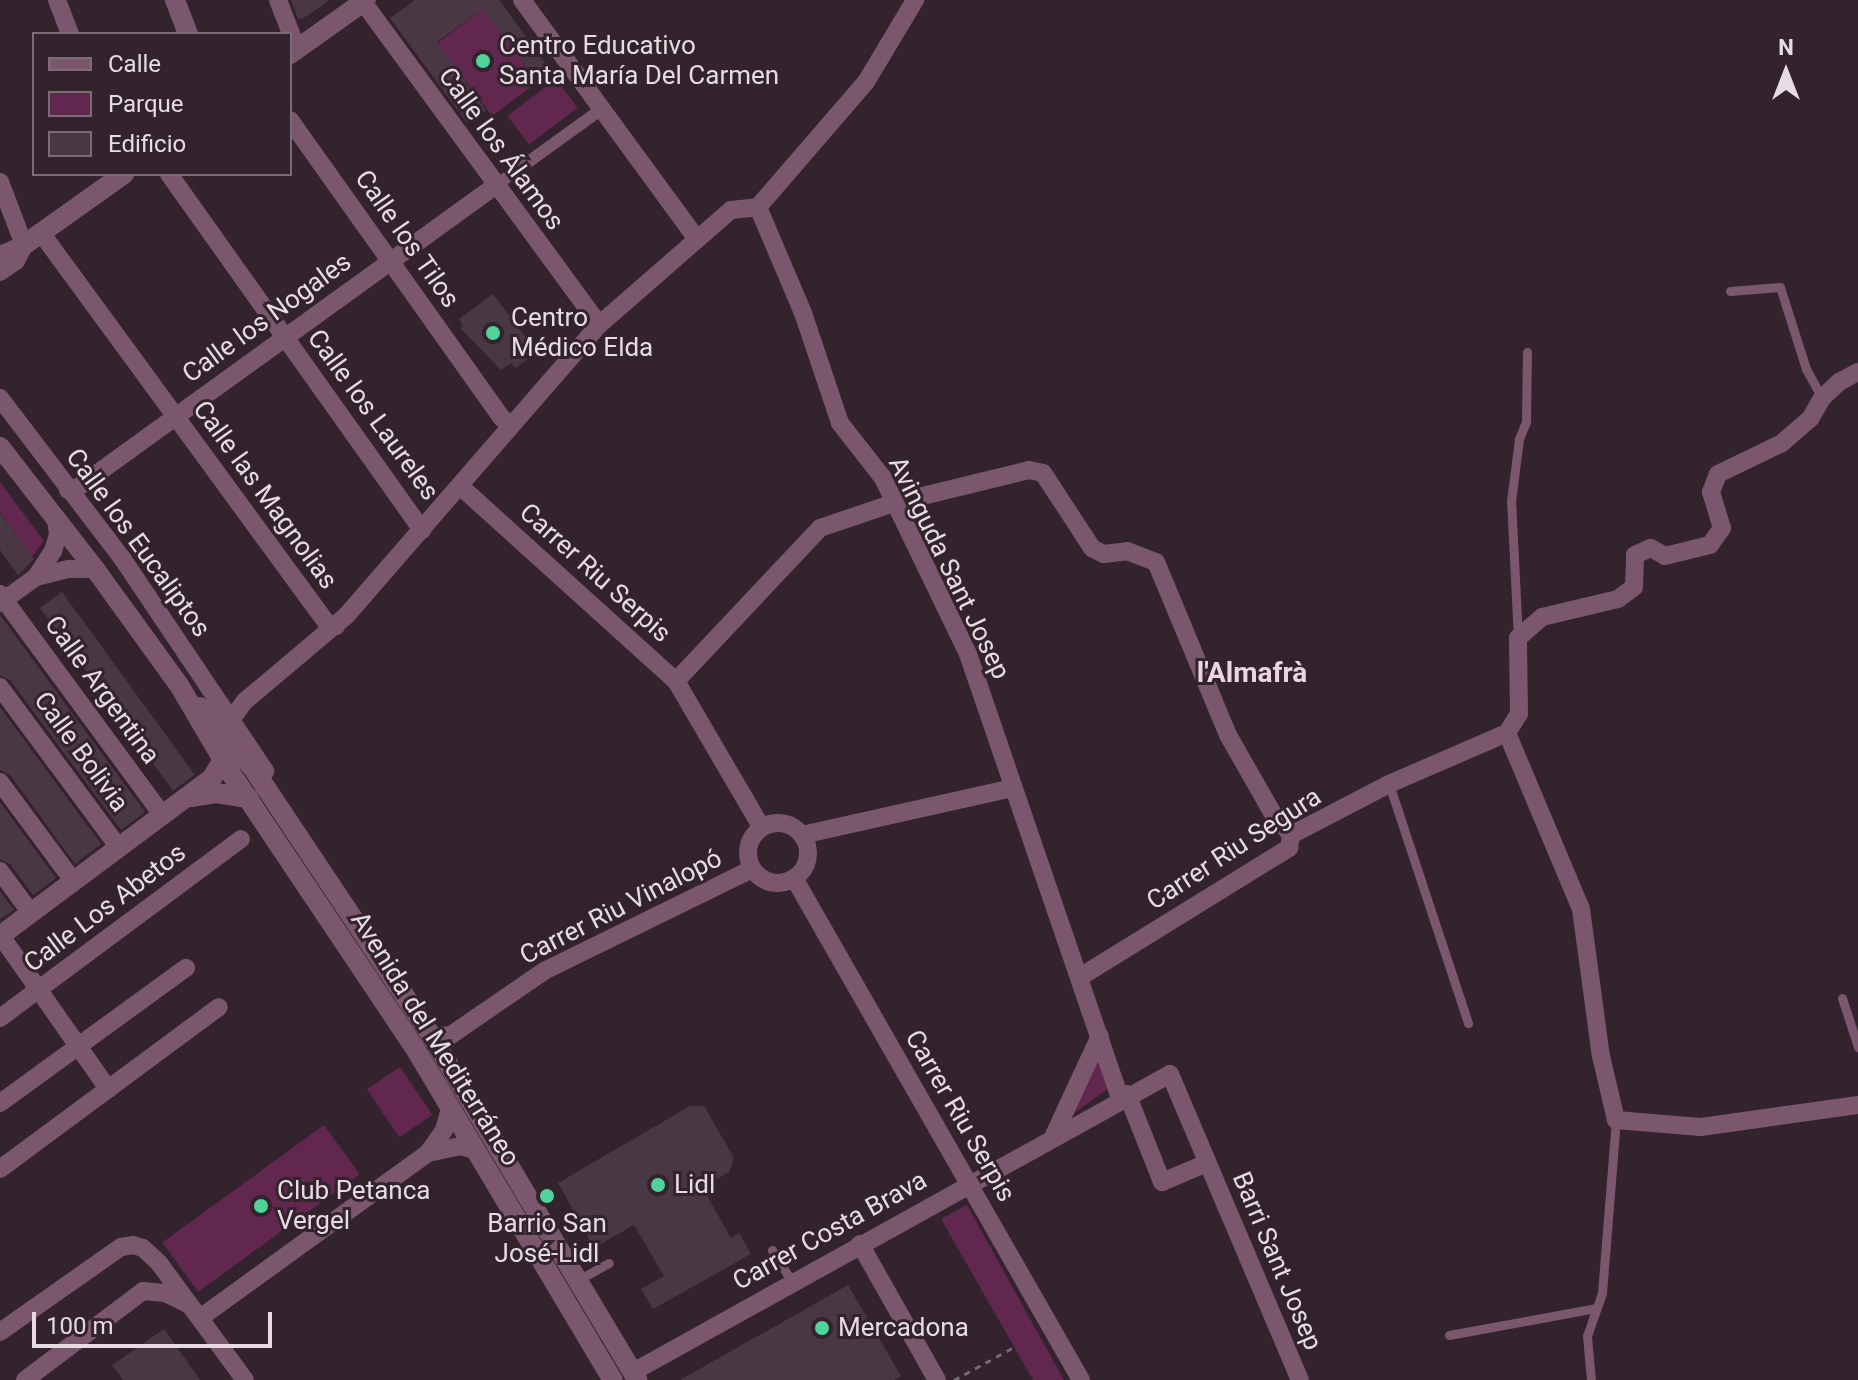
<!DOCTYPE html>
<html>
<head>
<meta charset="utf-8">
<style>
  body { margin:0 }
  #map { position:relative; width:1858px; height:1380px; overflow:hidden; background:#32232d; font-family:Roboto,sans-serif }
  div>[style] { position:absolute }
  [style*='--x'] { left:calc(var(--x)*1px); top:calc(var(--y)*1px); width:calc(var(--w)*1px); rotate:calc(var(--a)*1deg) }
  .green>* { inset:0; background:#61274f; transform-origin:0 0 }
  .building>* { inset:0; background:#493843; transform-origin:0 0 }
  .path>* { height:3px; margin-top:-1.5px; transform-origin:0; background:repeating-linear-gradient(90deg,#776a72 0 6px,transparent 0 12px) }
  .service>* { height:9px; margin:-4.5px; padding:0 4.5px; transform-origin:4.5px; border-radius:4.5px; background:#7b576e }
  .pedestrian>* { height:12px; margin:-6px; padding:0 6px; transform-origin:6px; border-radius:6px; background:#7b576e }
  .minor>* { height:18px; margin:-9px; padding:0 9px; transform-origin:9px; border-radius:9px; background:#7b576e }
  .minor>.ring { margin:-9px; padding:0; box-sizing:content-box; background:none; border:18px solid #7b576e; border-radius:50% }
  .tertiary>* { height:20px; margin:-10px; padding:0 10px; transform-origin:10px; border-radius:10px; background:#7b576e }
  .dots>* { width:22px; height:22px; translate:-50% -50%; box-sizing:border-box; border:4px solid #32232d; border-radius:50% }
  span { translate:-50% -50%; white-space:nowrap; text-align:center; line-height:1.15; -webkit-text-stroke:6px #32232d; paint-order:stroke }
  .poi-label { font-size:26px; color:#e6dce2 }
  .left { translate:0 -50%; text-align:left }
  .street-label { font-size:26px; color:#e6dce2 }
  .neighbourhood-label { font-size:28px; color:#ebd5e2; font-weight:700 }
  .legend { position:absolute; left:32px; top:32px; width:260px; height:144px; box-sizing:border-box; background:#32232d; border:2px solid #7a6d75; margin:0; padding:10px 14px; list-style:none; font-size:24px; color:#e6dce2 }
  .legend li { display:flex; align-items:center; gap:16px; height:40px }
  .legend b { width:40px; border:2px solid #7a6d75 }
  .north { position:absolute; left:1746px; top:32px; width:80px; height:80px; -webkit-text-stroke:6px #32232d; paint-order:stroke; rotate:0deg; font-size:22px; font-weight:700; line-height:32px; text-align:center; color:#e6dce2 }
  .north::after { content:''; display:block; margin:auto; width:28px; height:36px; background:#e6dce2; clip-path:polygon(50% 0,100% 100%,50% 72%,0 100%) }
  .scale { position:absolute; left:32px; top:1312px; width:240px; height:36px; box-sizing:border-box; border:4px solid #e6dce2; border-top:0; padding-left:10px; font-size:24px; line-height:28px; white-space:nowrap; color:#e6dce2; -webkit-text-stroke:6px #32232d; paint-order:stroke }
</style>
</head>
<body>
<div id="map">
  <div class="green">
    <i style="left:483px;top:9px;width:91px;height:57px;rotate:53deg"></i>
    <i style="left:556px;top:79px;width:36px;height:61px;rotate:53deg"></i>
    <i style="clip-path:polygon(0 482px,44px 541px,32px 557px,0 512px)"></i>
    <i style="clip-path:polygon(1097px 1056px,1109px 1088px,1073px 1114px)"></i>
    <i style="left:400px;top:1067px;width:58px;height:40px;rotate:56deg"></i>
    <i style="left:324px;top:1125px;width:61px;height:200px;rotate:54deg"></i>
    <i style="clip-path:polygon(967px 1205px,1064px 1380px,1033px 1380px,941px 1219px)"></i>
  </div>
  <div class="building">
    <i style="clip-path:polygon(291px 0,330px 0,302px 19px,298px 19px)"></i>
    <i style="clip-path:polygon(415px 0,499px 0,552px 72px,538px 82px,483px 9px,437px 42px,486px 110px,467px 123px,390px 18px)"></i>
    <i style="clip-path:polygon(493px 294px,537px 352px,515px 368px,511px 363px,501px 370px,460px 328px,463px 326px,459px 319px)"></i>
    <i style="clip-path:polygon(0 513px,34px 559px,18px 575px,0 550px)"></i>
    <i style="left:62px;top:592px;width:226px;height:27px;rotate:54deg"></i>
    <i style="clip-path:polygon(0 615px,145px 812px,121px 830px,10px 680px,0 675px)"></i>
    <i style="clip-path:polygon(0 707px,101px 844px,75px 864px,10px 775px,0 770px)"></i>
    <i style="clip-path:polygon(0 802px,56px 878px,33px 895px,10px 864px,0 859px)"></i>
    <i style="clip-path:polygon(0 891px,14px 910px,0 919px)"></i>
    <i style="clip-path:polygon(690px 1106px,704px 1106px,734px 1158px,729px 1172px,702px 1187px,731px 1238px,739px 1233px,751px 1254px,653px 1309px,641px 1289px,664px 1276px,634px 1225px,594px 1248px,558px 1183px)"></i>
    <i style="clip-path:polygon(848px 1285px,901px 1376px,894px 1380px,680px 1380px)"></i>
    <i style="clip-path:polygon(164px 1329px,200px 1380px,123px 1380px,112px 1365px)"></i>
  </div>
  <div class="path">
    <i style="--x:954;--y:1380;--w:68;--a:-28.8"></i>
  </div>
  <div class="service">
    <i style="--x:1730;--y:291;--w:50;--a:-4.6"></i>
    <i style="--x:1780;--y:287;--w:86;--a:72.4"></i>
    <i style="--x:1806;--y:369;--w:33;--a:61"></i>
    <i style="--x:1518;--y:638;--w:137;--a:-92.9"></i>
    <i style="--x:1511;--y:501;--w:63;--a:-82.6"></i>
    <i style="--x:1519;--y:439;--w:18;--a:-68"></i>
    <i style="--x:1526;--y:422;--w:70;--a:-89.2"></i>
    <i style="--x:1389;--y:784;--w:252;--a:71.7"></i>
    <i style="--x:1842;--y:998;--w:52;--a:71.9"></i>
    <i style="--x:772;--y:1250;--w:38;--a:58"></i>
    <i style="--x:578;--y:1280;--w:35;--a:-29"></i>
    <i style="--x:1449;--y:1335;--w:149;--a:-10.4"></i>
    <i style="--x:1591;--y:1380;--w:44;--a:-95.2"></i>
    <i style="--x:1587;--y:1336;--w:46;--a:-70.8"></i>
    <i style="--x:1602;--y:1293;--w:174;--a:-85.4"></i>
  </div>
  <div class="pedestrian">
    <i style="--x:495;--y:186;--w:133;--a:-35.8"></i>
  </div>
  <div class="minor">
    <i style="--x:57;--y:0;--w:36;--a:69"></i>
    <i style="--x:278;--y:0;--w:53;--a:68.8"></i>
    <i style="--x:522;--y:0;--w:296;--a:53.8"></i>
    <i style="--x:363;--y:2;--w:400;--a:53.8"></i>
    <i style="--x:290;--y:120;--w:364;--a:54.6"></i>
    <i style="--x:501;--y:417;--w:13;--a:42"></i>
    <i style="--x:169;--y:174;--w:437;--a:54.6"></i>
    <i style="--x:0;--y:182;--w:67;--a:69.1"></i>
    <i style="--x:758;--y:207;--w:115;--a:67"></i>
    <i style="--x:803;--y:313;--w:116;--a:71.4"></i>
    <i style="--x:840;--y:423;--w:70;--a:52"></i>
    <i style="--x:883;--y:478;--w:195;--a:64.2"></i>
    <i style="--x:968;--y:654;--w:469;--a:71.1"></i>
    <i style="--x:42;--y:234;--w:481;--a:53.8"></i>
    <i style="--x:326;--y:622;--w:11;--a:22"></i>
    <i style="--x:0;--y:255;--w:26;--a:-23"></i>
    <i style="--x:0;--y:272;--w:19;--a:-35"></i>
    <i style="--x:16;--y:261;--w:18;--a:-63"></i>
    <i style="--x:0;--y:398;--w:201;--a:52.7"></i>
    <i style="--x:122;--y:558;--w:257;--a:56.1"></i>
    <i style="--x:460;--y:486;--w:291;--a:42.1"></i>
    <i style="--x:676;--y:681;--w:170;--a:59.7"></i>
    <i style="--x:68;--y:490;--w:9;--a:-13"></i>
    <i style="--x:77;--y:488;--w:516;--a:-35.85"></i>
    <i style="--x:36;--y:577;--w:34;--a:-14"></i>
    <i style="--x:69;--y:569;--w:26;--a:0"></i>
    <i style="--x:0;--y:594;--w:275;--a:53.7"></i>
    <i style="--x:0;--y:603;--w:44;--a:-35.8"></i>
    <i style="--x:36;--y:577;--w:31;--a:-57"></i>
    <i style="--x:53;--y:551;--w:17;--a:-73"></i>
    <i style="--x:58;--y:535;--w:16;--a:-97"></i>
    <i style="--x:676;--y:681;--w:210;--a:-46.7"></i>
    <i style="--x:820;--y:528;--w:78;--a:-18.7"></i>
    <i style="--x:894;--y:503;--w:139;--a:-13.7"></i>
    <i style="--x:1029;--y:470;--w:14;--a:12"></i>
    <i style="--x:1043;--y:473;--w:90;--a:56.8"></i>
    <i style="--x:1092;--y:548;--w:13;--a:27"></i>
    <i style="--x:1104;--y:554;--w:23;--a:-7"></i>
    <i style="--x:1127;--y:551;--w:31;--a:21"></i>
    <i style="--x:1156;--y:562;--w:187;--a:67.4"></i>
    <i style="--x:1228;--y:735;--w:91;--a:60.3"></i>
    <i style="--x:1273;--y:814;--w:28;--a:49"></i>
    <i style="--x:0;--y:687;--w:200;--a:53.5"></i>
    <i style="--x:1507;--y:733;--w:191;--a:67.2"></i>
    <i style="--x:1581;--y:909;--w:148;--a:82.3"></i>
    <i style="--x:1601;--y:1056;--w:66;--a:76.8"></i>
    <i style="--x:1616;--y:1120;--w:85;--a:4.7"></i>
    <i style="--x:1701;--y:1127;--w:159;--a:-8"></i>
    <i style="--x:1507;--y:733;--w:22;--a:-58"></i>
    <i style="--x:1519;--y:714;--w:76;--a:-90.8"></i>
    <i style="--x:1518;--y:638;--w:32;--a:-41"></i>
    <i style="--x:1542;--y:617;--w:78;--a:-13.3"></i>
    <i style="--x:1618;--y:599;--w:20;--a:-37"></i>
    <i style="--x:1634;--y:587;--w:32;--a:-88"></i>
    <i style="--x:1635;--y:555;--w:17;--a:-24"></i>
    <i style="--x:1651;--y:548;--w:16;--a:30"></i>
    <i style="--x:1665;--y:556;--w:46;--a:-13.7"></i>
    <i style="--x:1710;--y:545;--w:21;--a:-55"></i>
    <i style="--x:1722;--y:528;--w:38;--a:-107"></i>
    <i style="--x:1711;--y:492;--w:19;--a:-69"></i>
    <i style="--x:1718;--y:474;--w:71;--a:-25.8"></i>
    <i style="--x:1782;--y:443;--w:37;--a:-41"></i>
    <i style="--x:1810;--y:419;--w:24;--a:-60"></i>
    <i style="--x:1822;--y:398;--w:23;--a:-43"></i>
    <i style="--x:1839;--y:382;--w:21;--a:-28"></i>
    <i style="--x:229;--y:739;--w:19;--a:-84"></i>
    <i style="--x:231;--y:720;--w:24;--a:-54"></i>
    <i style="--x:245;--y:701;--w:132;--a:-40.1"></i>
    <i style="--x:346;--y:616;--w:386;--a:-49"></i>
    <i style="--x:599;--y:325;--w:175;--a:-41.1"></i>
    <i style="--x:731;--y:210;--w:27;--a:-6"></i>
    <i style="--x:758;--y:207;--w:165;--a:-49.2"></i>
    <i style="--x:866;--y:82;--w:96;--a:-59.1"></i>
    <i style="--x:0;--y:782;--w:124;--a:53.5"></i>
    <i class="ring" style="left:748px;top:823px;width:42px;height:42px"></i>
    <i style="--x:802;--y:835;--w:210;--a:-12.6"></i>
    <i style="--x:1007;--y:789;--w:7;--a:-34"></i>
    <i style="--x:1291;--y:835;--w:110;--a:-27.5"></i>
    <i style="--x:1389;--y:784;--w:129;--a:-23.4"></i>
    <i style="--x:0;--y:871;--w:52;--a:53.6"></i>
    <i style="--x:794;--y:878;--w:578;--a:60.24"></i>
    <i style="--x:1;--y:936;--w:187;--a:55"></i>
    <i style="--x:1080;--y:977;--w:246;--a:-31.7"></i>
    <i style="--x:1289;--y:848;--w:13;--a:-81"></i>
    <i style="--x:0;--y:1018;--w:300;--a:-36.6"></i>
    <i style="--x:432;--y:1037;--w:19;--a:-6"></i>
    <i style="--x:451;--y:1035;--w:113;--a:-34.5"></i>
    <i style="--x:544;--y:971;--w:232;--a:-26.1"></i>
    <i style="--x:1127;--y:1094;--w:95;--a:68.3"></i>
    <i style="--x:1162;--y:1182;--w:49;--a:-22.9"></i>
    <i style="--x:0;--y:1103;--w:230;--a:-36"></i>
    <i style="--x:1054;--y:1135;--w:109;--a:-65.1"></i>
    <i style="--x:428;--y:1153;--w:33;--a:-12"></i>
    <i style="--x:460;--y:1146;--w:16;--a:15"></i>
    <i style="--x:0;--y:1169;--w:272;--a:-36.5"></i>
    <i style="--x:860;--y:1244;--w:156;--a:60.5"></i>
    <i style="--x:200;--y:1318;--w:281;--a:-35.9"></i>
    <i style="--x:428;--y:1153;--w:28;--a:-55"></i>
    <i style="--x:444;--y:1130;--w:22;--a:-74"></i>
    <i style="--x:0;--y:1332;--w:148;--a:-35.1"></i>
    <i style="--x:121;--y:1247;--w:12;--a:-9"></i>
    <i style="--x:133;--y:1245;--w:10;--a:17"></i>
    <i style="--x:143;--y:1248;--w:22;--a:43"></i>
    <i style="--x:159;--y:1263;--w:145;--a:53.7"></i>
    <i style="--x:633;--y:1372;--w:614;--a:-29.03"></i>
    <i style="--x:1170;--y:1074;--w:332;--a:67"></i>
    <i style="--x:25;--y:1380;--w:148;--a:-37"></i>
    <i style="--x:143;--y:1291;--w:22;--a:5"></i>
    <i style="--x:165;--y:1293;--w:25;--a:26"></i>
  </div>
  <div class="tertiary">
    <i style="--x:175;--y:0;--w:36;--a:69"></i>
    <i style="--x:290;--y:54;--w:93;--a:-35.4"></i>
    <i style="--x:24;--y:245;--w:123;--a:-35.4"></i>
    <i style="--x:0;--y:447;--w:155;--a:52.1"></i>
    <i style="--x:95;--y:569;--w:143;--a:54.1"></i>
    <i style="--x:179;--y:685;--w:101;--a:59.6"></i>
    <i style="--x:230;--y:772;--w:329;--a:56.2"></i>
    <i style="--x:413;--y:1045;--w:390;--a:59.2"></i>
    <i style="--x:200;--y:707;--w:79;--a:49.1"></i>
    <i style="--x:252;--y:767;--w:324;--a:56.3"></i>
    <i style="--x:432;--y:1037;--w:400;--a:59.1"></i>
    <i style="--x:191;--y:797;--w:25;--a:-9"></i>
    <i style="--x:216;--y:793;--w:33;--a:9"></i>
    <i style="--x:0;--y:936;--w:264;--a:-36.7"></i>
    <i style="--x:212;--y:778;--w:31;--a:-59"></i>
  </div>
  <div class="dots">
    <i style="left:483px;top:61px;background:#4fd399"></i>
    <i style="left:493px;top:333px;background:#4fd399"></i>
    <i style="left:658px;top:1185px;background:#4fd399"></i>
    <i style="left:547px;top:1196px;background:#4fd399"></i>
    <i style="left:261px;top:1206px;background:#4fd399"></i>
    <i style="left:822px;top:1328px;background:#4fd399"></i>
  </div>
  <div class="poi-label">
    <span class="left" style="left:499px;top:61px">Centro Educativo<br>Santa María Del Carmen</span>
    <span class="left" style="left:511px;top:333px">Centro<br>Médico Elda</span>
    <span class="left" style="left:674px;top:1185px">Lidl</span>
    <span class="left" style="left:277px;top:1206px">Club Petanca<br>Vergel</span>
    <span style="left:547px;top:1239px">Barrio San<br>José-Lidl</span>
    <span class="left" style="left:838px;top:1328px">Mercadona</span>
  </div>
  <div class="street-label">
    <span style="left:501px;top:149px;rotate:54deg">Calle los Álamos</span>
    <span style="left:407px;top:239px;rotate:55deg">Calle los Tilos</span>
    <span style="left:267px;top:318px;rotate:-36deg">Calle los Nogales</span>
    <span style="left:373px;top:415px;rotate:54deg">Calle los Laureles</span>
    <span style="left:265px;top:495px;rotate:54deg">Calle las Magnolias</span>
    <span style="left:138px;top:543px;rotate:54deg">Calle los Eucaliptos</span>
    <span style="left:949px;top:568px;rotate:64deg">Avinguda Sant Josep</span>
    <span style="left:595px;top:573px;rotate:42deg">Carrer Riu Serpis</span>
    <span style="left:102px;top:690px;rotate:54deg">Calle Argentina</span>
    <span style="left:81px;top:752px;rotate:54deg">Calle Bolivia</span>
    <span style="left:1234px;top:849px;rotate:-33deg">Carrer Riu Segura</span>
    <span style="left:621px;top:907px;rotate:-27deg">Carrer Riu Vinalopó</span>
    <span style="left:105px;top:908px;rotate:-37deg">Calle Los Abetos</span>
    <span style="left:435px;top:1039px;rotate:58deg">Avenida del Mediterráneo</span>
    <span style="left:960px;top:1116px;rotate:60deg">Carrer Riu Serpis</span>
    <span style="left:830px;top:1231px;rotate:-29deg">Carrer Costa Brava</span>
    <span style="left:1277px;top:1261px;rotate:67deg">Barri Sant Josep</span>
  </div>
  <div class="neighbourhood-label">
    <span style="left:1252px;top:673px">l'Almafrà</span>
  </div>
  <ul class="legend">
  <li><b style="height:10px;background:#7b576e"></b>Calle</li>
  <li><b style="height:22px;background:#61274f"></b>Parque</li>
  <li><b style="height:22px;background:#493843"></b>Edificio</li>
  </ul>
  <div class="north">N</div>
  <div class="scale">100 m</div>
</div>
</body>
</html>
